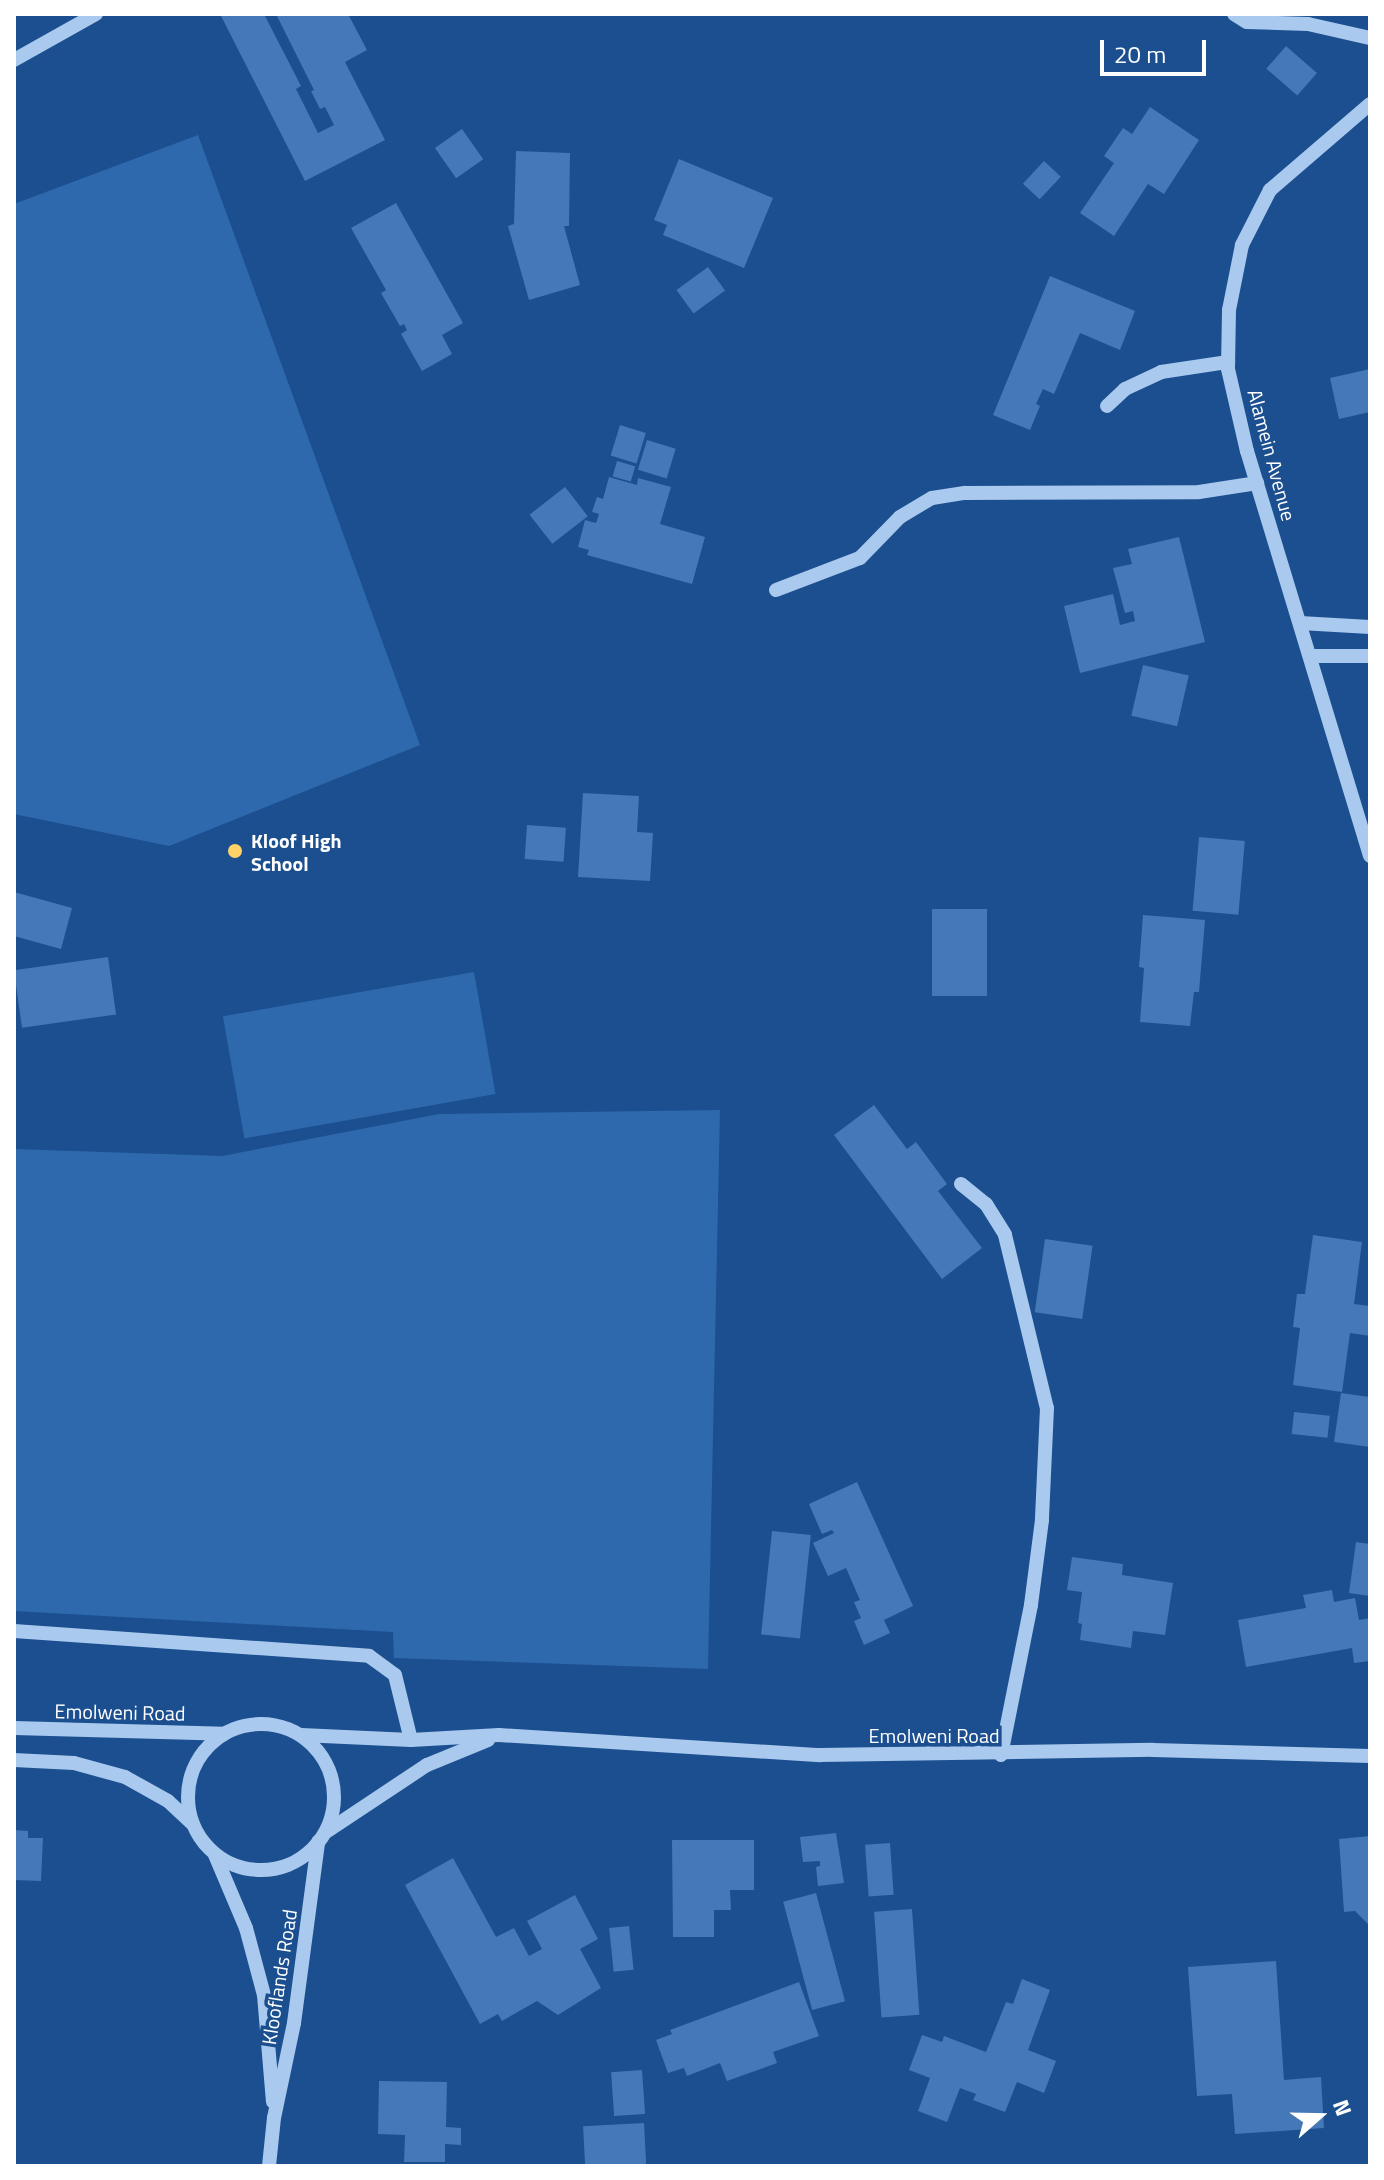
<!DOCTYPE html>
<html>
<head>
<meta charset="utf-8">
<style>
  body { margin:0 }
  #map { position:relative; width:1384px; height:2180px; overflow:hidden; background:#1b4f8f; font-family:"Titillium Web",sans-serif }
  div>[style] { position:absolute }
  [style*='--x'] { left:calc(var(--x)*1px); top:calc(var(--y)*1px); width:calc(var(--w)*1px); rotate:calc(var(--a)*1deg) }
  .green>* { inset:0; background:#2e69ad; transform-origin:0 0 }
  .building>* { inset:0; background:#4478b7; transform-origin:0 0 }
  .minor>* { height:14px; margin:-7px; padding:0 7px; transform-origin:7px; border-radius:7px; background:#a9c9ee }
  .minor>.ring { margin:-7px; padding:0; box-sizing:content-box; background:none; border:14px solid #a9c9ee; border-radius:50% }
  .dots>* { width:22px; height:22px; translate:-50% -50%; box-sizing:border-box; border:4px solid #1b4f8f; border-radius:50% }
  span { translate:-50% -50%; white-space:nowrap; text-align:center; line-height:1.15; -webkit-text-stroke:7px #1b4f8f; paint-order:stroke }
  .street-label { font-size:20px; color:#fff }
  .poi-label { font-size:20px; color:#fff; font-weight:700 }
  .left { translate:0 -50%; text-align:left }
  .frame { position:absolute; inset:0; border:16px solid #fff; pointer-events:none }
  .north { position:absolute; left:1280px; top:2076px; width:80px; height:80px; -webkit-text-stroke:6px #1b4f8f; paint-order:stroke; rotate:70deg; font-size:22px; font-weight:700; line-height:32px; text-align:center; color:#fff }
  .north::after { content:''; display:block; margin:auto; width:28px; height:36px; background:#fff; clip-path:polygon(50% 0,100% 100%,50% 72%,0 100%) }
  .scale { position:absolute; left:1100px; top:40px; width:106px; height:36px; box-sizing:border-box; border:4px solid #fff; border-top:0; padding-left:10px; font-size:24px; line-height:28px; white-space:nowrap; color:#fff; -webkit-text-stroke:6px #1b4f8f; paint-order:stroke }
</style>
</head>
<body>
<div id="map">
  <div class="green">
    <i style="clip-path:polygon(198px 135px,420px 745px,169px 846px,14px 814px,14px 204px)"></i>
    <i style="left:474px;top:972px;width:124px;height:255px;rotate:80deg"></i>
    <i style="clip-path:polygon(720px 1110px,708px 1669px,394px 1658px,393px 1632px,14px 1611px,14px 1149px,222px 1156px,439px 1114px)"></i>
  </div>
  <div class="building">
    <i style="clip-path:polygon(220px 14px,264px 14px,301px 86px,296px 89px,318px 133px,334px 125px,325px 107px,320px 109px,311px 91px,314px 90px,276px 14px,348px 14px,367px 50px,345px 62px,385px 140px,305px 181px)"></i>
    <i style="left:1286px;top:46px;width:41px;height:30px;rotate:41deg"></i>
    <i style="clip-path:polygon(1150px 107px,1199px 140px,1164px 194px,1148px 184px,1114px 236px,1080px 213px,1114px 163px,1104px 156px,1123px 128px,1132px 134px)"></i>
    <i style="left:462px;top:129px;width:37px;height:33px;rotate:55deg"></i>
    <i style="clip-path:polygon(516px 151px,570px 153px,569px 226px,564px 226px,580px 285px,529px 300px,508px 226px,514px 224px)"></i>
    <i style="clip-path:polygon(679px 159px,773px 198px,744px 268px,663px 235px,667px 225px,654px 220px)"></i>
    <i style="left:1044px;top:161px;width:23px;height:31px;rotate:43deg"></i>
    <i style="clip-path:polygon(396px 203px,463px 323px,442px 335px,452px 354px,422px 371px,401px 334px,407px 330px,404px 324px,400px 326px,381px 293px,386px 290px,351px 228px)"></i>
    <i style="left:708px;top:267px;width:29px;height:39px;rotate:54deg"></i>
    <i style="clip-path:polygon(1050px 276px,1135px 311px,1120px 350px,1080px 333px,1054px 394px,1043px 389px,1036px 404px,1040px 406px,1030px 430px,993px 415px)"></i>
    <i style="clip-path:polygon(1370px 369px,1370px 412px,1339px 419px,1330px 378px)"></i>
    <i style="left:620px;top:425px;width:27px;height:32px;rotate:17deg"></i>
    <i style="left:647px;top:440px;width:30px;height:31px;rotate:17deg"></i>
    <i style="left:617px;top:461px;width:19px;height:16px;rotate:16deg"></i>
    <i style="clip-path:polygon(609px 477px,637px 485px,638px 478px,671px 487px,660px 524px,705px 537px,692px 584px,587px 555px,589px 550px,578px 547px,585px 520px,596px 523px,599px 514px,592px 512px,597px 497px,603px 499px)"></i>
    <i style="left:565px;top:487px;width:37px;height:45px;rotate:52deg"></i>
    <i style="clip-path:polygon(1179px 537px,1205px 642px,1080px 673px,1064px 606px,1113px 594px,1120px 625px,1135px 621px,1133px 611px,1125px 613px,1113px 568px,1132px 564px,1128px 549px)"></i>
    <i style="left:1143px;top:665px;width:47px;height:52px;rotate:13deg"></i>
    <i style="clip-path:polygon(583px 793px,639px 796px,637px 832px,653px 833px,650px 881px,578px 877px)"></i>
    <i style="left:527px;top:825px;width:39px;height:34px;rotate:4deg"></i>
    <i style="left:1199px;top:837px;width:46px;height:74px;rotate:5deg"></i>
    <i style="clip-path:polygon(14px 892px,72px 908px,61px 949px,14px 936px)"></i>
    <i style="left:932px;top:909px;width:55px;height:87px"></i>
    <i style="clip-path:polygon(1143px 915px,1205px 920px,1199px 992px,1194px 992px,1190px 1026px,1140px 1022px,1144px 968px,1139px 967px)"></i>
    <i style="left:108px;top:957px;width:58px;height:95px;rotate:82deg"></i>
    <i style="clip-path:polygon(874px 1105px,907px 1149px,916px 1142px,947px 1184px,938px 1191px,982px 1248px,942px 1279px,834px 1135px)"></i>
    <i style="clip-path:polygon(1313px 1235px,1362px 1242px,1354px 1304px,1370px 1306px,1370px 1336px,1350px 1333px,1342px 1392px,1293px 1385px,1300px 1328px,1293px 1327px,1297px 1294px,1305px 1294px)"></i>
    <i style="left:1045px;top:1239px;width:48px;height:74px;rotate:8deg"></i>
    <i style="clip-path:polygon(1341px 1393px,1370px 1397px,1370px 1447px,1334px 1442px)"></i>
    <i style="left:1294px;top:1412px;width:36px;height:22px;rotate:6deg"></i>
    <i style="clip-path:polygon(857px 1482px,913px 1606px,884px 1620px,890px 1633px,864px 1645px,854px 1621px,861px 1618px,854px 1602px,860px 1600px,846px 1568px,828px 1576px,813px 1543px,834px 1533px,832px 1530px,822px 1534px,809px 1504px)"></i>
    <i style="left:772px;top:1531px;width:39px;height:104px;rotate:6deg"></i>
    <i style="clip-path:polygon(1356px 1542px,1370px 1544px,1370px 1596px,1349px 1593px)"></i>
    <i style="clip-path:polygon(1072px 1557px,1123px 1564px,1122px 1575px,1173px 1583px,1165px 1635px,1133px 1631px,1131px 1648px,1080px 1640px,1082px 1624px,1078px 1623px,1082px 1592px,1067px 1590px)"></i>
    <i style="clip-path:polygon(1332px 1590px,1334px 1602px,1355px 1598px,1359px 1620px,1370px 1618px,1370px 1661px,1354px 1663px,1352px 1648px,1246px 1667px,1238px 1620px,1306px 1608px,1303px 1595px)"></i>
    <i style="clip-path:polygon(14px 1830px,28px 1831px,28px 1838px,43px 1838px,41px 1881px,14px 1880px)"></i>
    <i style="clip-path:polygon(836px 1833px,844px 1883px,818px 1886px,816px 1867px,820px 1866px,820px 1861px,803px 1862px,800px 1837px)"></i>
    <i style="clip-path:polygon(1370px 1836px,1370px 1926px,1355px 1911px,1344px 1912px,1339px 1839px)"></i>
    <i style="clip-path:polygon(672px 1840px,754px 1840px,754px 1890px,730px 1890px,731px 1910px,714px 1910px,714px 1937px,673px 1937px)"></i>
    <i style="left:890px;top:1843px;width:52px;height:25px;rotate:86deg"></i>
    <i style="clip-path:polygon(453px 1858px,496px 1937px,514px 1928px,529px 1956px,542px 1949px,527px 1921px,575px 1895px,598px 1939px,580px 1949px,601px 1988px,558px 2015px,537px 2001px,502px 2021px,498px 2014px,480px 2024px,405px 1885px)"></i>
    <i style="left:816px;top:1893px;width:112px;height:34px;rotate:75deg"></i>
    <i style="left:912px;top:1909px;width:106px;height:38px;rotate:86deg"></i>
    <i style="left:629px;top:1926px;width:44px;height:20px;rotate:84deg"></i>
    <i style="clip-path:polygon(1276px 1961px,1284px 2080px,1321px 2077px,1324px 2128px,1235px 2134px,1232px 2094px,1197px 2096px,1188px 1967px)"></i>
    <i style="clip-path:polygon(1022px 1979px,1050px 1990px,1028px 2050px,1056px 2061px,1044px 2093px,1017px 2082px,1005px 2112px,973px 2100px,976px 2094px,960px 2088px,947px 2122px,918px 2111px,930px 2078px,909px 2070px,922px 2035px,942px 2042px,944px 2036px,986px 2052px,1006px 2002px,1013px 2004px)"></i>
    <i style="clip-path:polygon(799px 1982px,819px 2036px,773px 2052px,777px 2063px,727px 2081px,720px 2063px,687px 2076px,684px 2068px,668px 2073px,656px 2040px,672px 2034px,670px 2030px)"></i>
    <i style="left:642px;top:2070px;width:44px;height:31px;rotate:86deg"></i>
    <i style="clip-path:polygon(379px 2081px,447px 2082px,446px 2127px,461px 2128px,461px 2145px,445px 2144px,445px 2162px,404px 2162px,405px 2135px,378px 2134px)"></i>
    <i style="left:644px;top:2123px;width:43px;height:61px;rotate:87deg"></i>
  </div>
  <div class="minor">
    <i style="--x:1234;--y:14;--w:15;--a:32"></i>
    <i style="--x:1247;--y:22;--w:61;--a:1.9"></i>
    <i style="--x:1308;--y:24;--w:64;--a:12.7"></i>
    <i style="--x:14;--y:60;--w:94;--a:-29.3"></i>
    <i style="--x:1370;--y:104;--w:132;--a:139.3"></i>
    <i style="--x:1270;--y:190;--w:62;--a:117"></i>
    <i style="--x:1242;--y:245;--w:66;--a:101.3"></i>
    <i style="--x:1229;--y:310;--w:59;--a:91"></i>
    <i style="--x:1228;--y:369;--w:84;--a:77"></i>
    <i style="--x:1247;--y:451;--w:423;--a:73.1"></i>
    <i style="--x:1107;--y:406;--w:25;--a:-43"></i>
    <i style="--x:1125;--y:389;--w:40;--a:-25"></i>
    <i style="--x:1161;--y:372;--w:68;--a:-8.5"></i>
    <i style="--x:776;--y:590;--w:90;--a:-20.9"></i>
    <i style="--x:860;--y:558;--w:57;--a:-45.7"></i>
    <i style="--x:900;--y:517;--w:37;--a:-31"></i>
    <i style="--x:932;--y:498;--w:33;--a:-9"></i>
    <i style="--x:965;--y:493;--w:234;--a:-0.2"></i>
    <i style="--x:1199;--y:492;--w:59;--a:-8.8"></i>
    <i style="--x:1300;--y:623;--w:70;--a:3.3"></i>
    <i style="--x:1310;--y:656;--w:60;--a:0"></i>
    <i style="--x:961;--y:1184;--w:32;--a:39"></i>
    <i style="--x:986;--y:1204;--w:36;--a:58"></i>
    <i style="--x:1005;--y:1235;--w:178;--a:76.4"></i>
    <i style="--x:1047;--y:1408;--w:112;--a:92.6"></i>
    <i style="--x:1042;--y:1520;--w:86;--a:97.4"></i>
    <i style="--x:1031;--y:1605;--w:153;--a:101.3"></i>
    <i style="--x:14;--y:1631;--w:356;--a:4"></i>
    <i style="--x:369;--y:1656;--w:32;--a:36"></i>
    <i style="--x:395;--y:1675;--w:67;--a:76.2"></i>
    <i class="ring" style="left:188px;top:1724px;width:132px;height:132px"></i>
    <i style="--x:14;--y:1728;--w:210;--a:1.6"></i>
    <i style="--x:301;--y:1735;--w:110;--a:2.6"></i>
    <i style="--x:411;--y:1740;--w:88;--a:-3.3"></i>
    <i style="--x:499;--y:1735;--w:322;--a:3.6"></i>
    <i style="--x:820;--y:1755;--w:333;--a:-0.9"></i>
    <i style="--x:1153;--y:1750;--w:217;--a:1.6"></i>
    <i style="--x:14;--y:1760;--w:60;--a:2.9"></i>
    <i style="--x:74;--y:1763;--w:53;--a:15.4"></i>
    <i style="--x:125;--y:1777;--w:49;--a:29.2"></i>
    <i style="--x:168;--y:1801;--w:34;--a:43"></i>
    <i style="--x:326;--y:1832;--w:121;--a:-33.6"></i>
    <i style="--x:427;--y:1765;--w:66;--a:-22.3"></i>
    <i style="--x:215;--y:1855;--w:79;--a:67"></i>
    <i style="--x:246;--y:1928;--w:69;--a:75"></i>
    <i style="--x:264;--y:1995;--w:107;--a:85.2"></i>
    <i style="--x:269;--y:2166;--w:48;--a:-84.1"></i>
    <i style="--x:274;--y:2118;--w:97;--a:-78.1"></i>
    <i style="--x:294;--y:2023;--w:183;--a:-82.4"></i>
  </div>
  <div class="dots">
    <i style="left:235px;top:851px;background:#ffd166"></i>
  </div>
  <div class="street-label">
    <span style="left:1272px;top:455px;rotate:75deg">Alamein Avenue</span>
    <span style="left:120px;top:1712px;rotate:1deg">Emolweni Road</span>
    <span style="left:934px;top:1735px">Emolweni Road</span>
    <span style="left:279px;top:1977px;rotate:-81deg">Klooflands Road</span>
  </div>
  <div class="poi-label">
    <span class="left" style="left:251px;top:852px">Kloof High<br>School</span>
  </div>
  <div class="frame"></div>
  <div class="north">N</div>
  <div class="scale">20 m</div>
</div>
</body>
</html>
